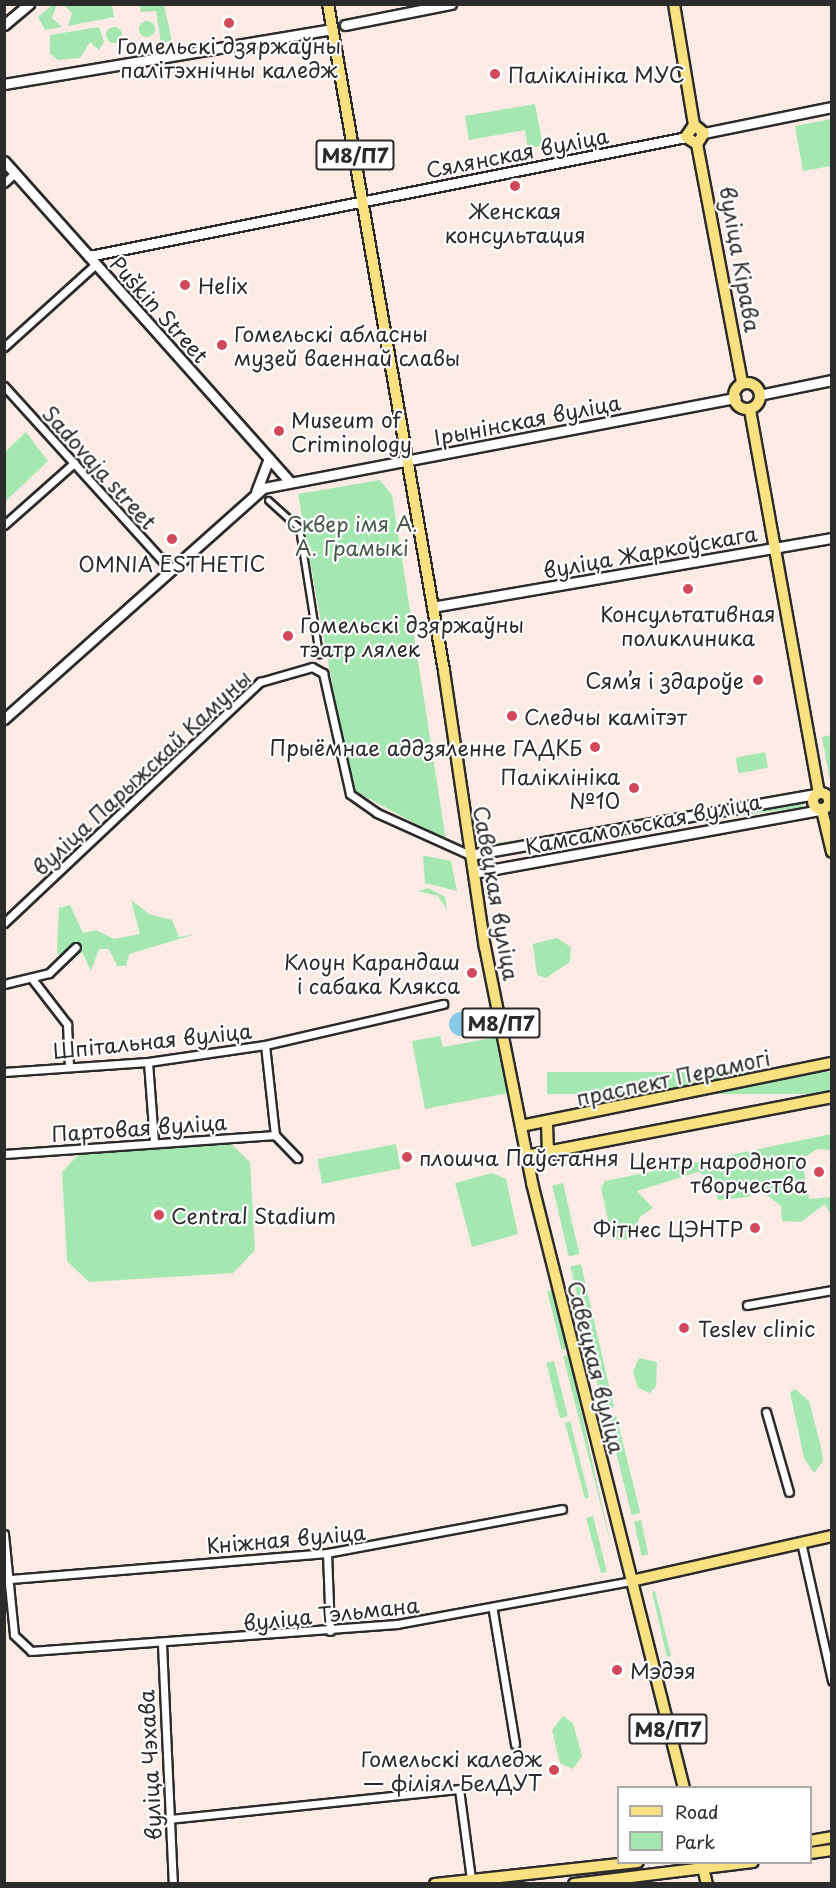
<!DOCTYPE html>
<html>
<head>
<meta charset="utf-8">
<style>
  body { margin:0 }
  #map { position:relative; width:836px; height:1888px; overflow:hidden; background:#fbebe4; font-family:"Playpen Sans",sans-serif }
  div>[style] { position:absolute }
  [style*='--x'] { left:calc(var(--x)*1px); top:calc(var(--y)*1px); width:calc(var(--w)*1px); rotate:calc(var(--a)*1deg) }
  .green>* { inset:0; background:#a5e7b1; transform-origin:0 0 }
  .round { border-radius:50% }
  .water>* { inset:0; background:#88cbe9 }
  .roads { filter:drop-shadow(2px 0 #2b2b2b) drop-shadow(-2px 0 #2b2b2b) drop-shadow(0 2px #2b2b2b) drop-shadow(0 -2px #2b2b2b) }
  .pedestrian>* { height:5px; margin:-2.5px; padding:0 2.5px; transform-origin:2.5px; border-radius:2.5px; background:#fff }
  .minor>* { height:7px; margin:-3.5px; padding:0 3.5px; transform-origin:3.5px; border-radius:3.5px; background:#fff }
  .tertiary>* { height:9px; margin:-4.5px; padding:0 4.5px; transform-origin:4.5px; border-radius:4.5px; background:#fff }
  .primary>* { height:10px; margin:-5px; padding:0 5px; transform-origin:5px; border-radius:5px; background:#f9e181 }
  .primary>.ring { margin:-5px; padding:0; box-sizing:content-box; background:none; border:10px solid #f9e181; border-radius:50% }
  .dots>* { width:16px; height:16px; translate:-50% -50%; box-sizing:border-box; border:3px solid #fff; border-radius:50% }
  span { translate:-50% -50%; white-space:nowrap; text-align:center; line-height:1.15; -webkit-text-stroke:4.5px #fff; paint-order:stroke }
  .shield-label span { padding:2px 4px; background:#fff; border:2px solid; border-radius:4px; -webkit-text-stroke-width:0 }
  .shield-label { font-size:20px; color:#2b2b2b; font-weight:700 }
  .poi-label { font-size:21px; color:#2b2b2b }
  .left { translate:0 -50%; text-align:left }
  .right { translate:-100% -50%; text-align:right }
  .street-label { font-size:21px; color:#2b2b2b }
  .park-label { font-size:21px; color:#4a5a4c }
  .frame { position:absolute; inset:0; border:6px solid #2b2b2b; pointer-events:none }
  .legend { position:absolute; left:617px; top:1786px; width:195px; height:78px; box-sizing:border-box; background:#fff; border:2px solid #aaa; margin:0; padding:8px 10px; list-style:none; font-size:18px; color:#2b2b2b }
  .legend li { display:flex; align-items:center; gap:12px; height:30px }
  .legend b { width:30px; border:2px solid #aaa }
</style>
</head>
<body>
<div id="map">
  <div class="green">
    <i style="clip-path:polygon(52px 5px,57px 5px,52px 18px,62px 27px,45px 30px,38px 17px)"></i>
    <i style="clip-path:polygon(64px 5px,112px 5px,114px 17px,68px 26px,72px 13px)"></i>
    <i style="clip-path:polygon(140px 5px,164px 5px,172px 41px,161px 43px,156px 11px,141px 12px)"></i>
    <i class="round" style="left:139px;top:21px;width:16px;height:16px"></i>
    <i style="clip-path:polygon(99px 27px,104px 42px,99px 50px,90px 42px,80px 58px,58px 60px,50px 54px,50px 35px)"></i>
    <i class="round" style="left:106px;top:27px;width:16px;height:16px"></i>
    <i style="clip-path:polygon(535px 104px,543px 146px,528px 148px,525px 130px,469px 140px,465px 116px)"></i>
    <i style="clip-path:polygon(831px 119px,831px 166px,803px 171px,795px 126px)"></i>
    <i style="clip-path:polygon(26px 432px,48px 461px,5px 502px,5px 452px)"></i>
    <i style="clip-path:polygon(380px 480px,392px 495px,446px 840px,351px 789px,298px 494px)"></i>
    <i style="clip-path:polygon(831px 735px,832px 781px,830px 781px,822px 737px)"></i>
    <i style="left:765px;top:752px;width:16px;height:30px;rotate:79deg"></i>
    <i style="left:802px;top:800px;width:7px;height:312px;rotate:82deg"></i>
    <i style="clip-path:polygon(427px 856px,451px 861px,457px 891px,425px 883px,423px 856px)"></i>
    <i style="clip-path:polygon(428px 888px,445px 897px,447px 910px,438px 896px,418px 891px)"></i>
    <i style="clip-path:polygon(131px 900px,149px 914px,172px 920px,179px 937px,196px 934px,129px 954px,126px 966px,117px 966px,109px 949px,99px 949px,91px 971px,82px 952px,72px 961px,57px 953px,59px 908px,70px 905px,83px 933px,96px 930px,114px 939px,140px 934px)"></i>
    <i style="clip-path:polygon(557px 938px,571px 947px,570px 962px,546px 978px,537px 975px,533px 944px)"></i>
    <i style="clip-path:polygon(440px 1036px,443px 1047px,497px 1037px,508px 1093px,425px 1109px,412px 1041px)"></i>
    <i style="left:831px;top:1072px;width:22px;height:284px;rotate:90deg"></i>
    <i style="clip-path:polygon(831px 1134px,831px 1150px,817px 1149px,802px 1159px,809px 1199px,831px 1197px,831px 1216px,825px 1204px,801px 1222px,782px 1221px,781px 1206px,758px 1188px,749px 1197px,718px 1200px,710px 1178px,698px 1172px,637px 1191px,653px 1208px,640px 1217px,630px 1239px,618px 1240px,611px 1234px,601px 1188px,605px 1181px)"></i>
    <i style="clip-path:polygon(229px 1142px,250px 1162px,255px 1250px,233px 1273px,89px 1282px,67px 1261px,62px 1172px,82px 1151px)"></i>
    <i style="left:396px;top:1144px;width:25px;height:80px;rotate:79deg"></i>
    <i style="clip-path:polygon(492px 1173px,506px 1179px,518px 1234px,472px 1247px,455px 1183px)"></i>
    <i style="left:563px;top:1183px;width:73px;height:11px;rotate:77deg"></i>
    <i style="left:581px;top:1264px;width:147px;height:11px;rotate:77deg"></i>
    <i style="left:553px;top:1290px;width:60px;height:6px;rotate:76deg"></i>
    <i style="clip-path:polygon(569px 1355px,596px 1479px,615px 1561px,563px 1356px)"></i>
    <i style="clip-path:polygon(639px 1358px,657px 1362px,656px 1386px,650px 1393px,638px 1388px,633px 1372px)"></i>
    <i style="left:554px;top:1361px;width:57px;height:8px;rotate:76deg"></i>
    <i style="clip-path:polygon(795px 1389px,809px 1401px,821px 1447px,823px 1461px,814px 1473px,804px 1458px,790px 1392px)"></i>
    <i style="left:616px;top:1415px;width:101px;height:9px;rotate:76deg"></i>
    <i style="clip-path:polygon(570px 1421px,589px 1497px,585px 1499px,565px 1423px)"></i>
    <i style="clip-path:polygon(593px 1516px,607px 1572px,601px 1573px,586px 1518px)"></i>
    <i style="left:641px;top:1520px;width:35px;height:7px;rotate:78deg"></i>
    <i style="clip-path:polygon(655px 1591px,671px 1656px,667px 1657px,652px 1592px)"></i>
    <i style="clip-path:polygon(563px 1716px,573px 1723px,582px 1756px,573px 1769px,560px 1763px,552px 1730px)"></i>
  </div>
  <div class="water">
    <i class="round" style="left:449px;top:1012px;width:24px;height:24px"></i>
  </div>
  <div class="roads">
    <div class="pedestrian">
      <i style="--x:268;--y:500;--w:42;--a:42.1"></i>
      <i style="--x:299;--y:528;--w:128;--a:81"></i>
    </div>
    <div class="minor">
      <i style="--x:4;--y:183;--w:15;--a:-42"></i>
      <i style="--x:4;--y:347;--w:124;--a:-42.1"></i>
      <i style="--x:4;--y:386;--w:248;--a:47.8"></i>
      <i style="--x:4;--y:525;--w:94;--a:-41.5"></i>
      <i style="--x:4;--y:923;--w:352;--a:-43.3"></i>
      <i style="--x:260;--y:682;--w:54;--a:-16.1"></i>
      <i style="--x:312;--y:667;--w:13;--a:29"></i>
      <i style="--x:323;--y:673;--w:124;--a:77.4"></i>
      <i style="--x:350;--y:794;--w:33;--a:35"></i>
      <i style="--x:377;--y:813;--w:102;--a:24.3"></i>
      <i style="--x:33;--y:980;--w:56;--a:52.3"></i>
      <i style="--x:67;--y:1024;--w:42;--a:87.3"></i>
      <i style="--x:4;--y:984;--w:46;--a:-13.7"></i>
      <i style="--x:49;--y:973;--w:37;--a:-44"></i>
      <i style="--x:265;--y:1045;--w:91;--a:83.7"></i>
      <i style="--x:148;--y:1062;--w:80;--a:85.7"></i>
      <i style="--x:4;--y:1072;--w:144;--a:-4"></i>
      <i style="--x:148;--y:1062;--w:118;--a:-8.3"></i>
      <i style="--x:265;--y:1045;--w:183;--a:-13"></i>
      <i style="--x:275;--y:1135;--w:32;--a:46"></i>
      <i style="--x:4;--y:1154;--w:272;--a:-4"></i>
      <i style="--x:747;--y:1305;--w:86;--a:-10"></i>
      <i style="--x:766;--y:1412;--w:83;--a:74"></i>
      <i style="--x:4;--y:1534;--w:101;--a:84.3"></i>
      <i style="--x:14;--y:1635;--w:23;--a:43"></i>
      <i style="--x:31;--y:1651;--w:367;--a:-4.2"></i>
      <i style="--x:397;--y:1624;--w:238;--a:-10.4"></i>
      <i style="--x:801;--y:1542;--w:142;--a:77.4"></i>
      <i style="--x:327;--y:1553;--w:78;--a:87.8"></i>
      <i style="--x:11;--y:1579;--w:317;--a:-4.7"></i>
      <i style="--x:327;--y:1553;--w:239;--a:-10.6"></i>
      <i style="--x:493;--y:1611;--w:135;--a:80.6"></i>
      <i style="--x:162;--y:1644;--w:240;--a:87.4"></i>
      <i style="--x:169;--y:1819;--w:292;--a:-5.9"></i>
      <i style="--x:459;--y:1789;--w:91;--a:82.4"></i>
    </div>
    <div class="tertiary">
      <i style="--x:4;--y:25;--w:33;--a:-40"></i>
      <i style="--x:345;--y:25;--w:108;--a:-11.2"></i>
      <i style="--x:4;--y:84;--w:333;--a:-9.5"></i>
      <i style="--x:704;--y:133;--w:131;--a:-11.5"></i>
      <i style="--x:4;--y:161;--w:429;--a:48.3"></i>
      <i style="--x:89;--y:256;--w:609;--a:-11.27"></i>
      <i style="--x:759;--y:395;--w:75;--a:-11.6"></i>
      <i style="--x:256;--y:492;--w:36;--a:-69"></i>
      <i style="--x:432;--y:607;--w:406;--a:-9.8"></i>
      <i style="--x:4;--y:719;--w:347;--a:-41.7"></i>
      <i style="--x:263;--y:488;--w:481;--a:-10.8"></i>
      <i style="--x:829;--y:800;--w:3;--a:-18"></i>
      <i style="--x:470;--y:855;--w:351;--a:-10"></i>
      <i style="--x:473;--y:873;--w:352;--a:-10.3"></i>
    </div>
    <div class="primary">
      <i style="--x:328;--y:4;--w:677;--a:80.13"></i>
      <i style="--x:444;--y:671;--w:279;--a:81.6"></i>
      <i style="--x:485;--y:947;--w:241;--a:78.7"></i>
      <i style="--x:532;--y:1183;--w:624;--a:75.9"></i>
      <i style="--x:674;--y:4;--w:123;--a:80.6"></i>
      <i style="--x:694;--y:125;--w:14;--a:124"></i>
      <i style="--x:686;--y:137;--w:13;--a:32"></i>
      <i style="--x:694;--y:125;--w:13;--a:39"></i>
      <i style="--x:704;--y:133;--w:13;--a:122"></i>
      <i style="--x:697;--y:144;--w:242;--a:79.3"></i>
      <i class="ring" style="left:734px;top:383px;width:16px;height:16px"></i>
      <i style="--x:750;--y:410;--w:389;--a:79.8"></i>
      <i class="ring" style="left:813px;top:793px;width:6px;height:6px"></i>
      <i style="--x:822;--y:810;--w:43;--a:76.6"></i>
      <i style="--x:547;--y:1124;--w:24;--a:88"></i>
      <i style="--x:548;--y:1148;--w:11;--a:34"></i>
      <i style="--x:521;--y:1126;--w:317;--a:-11.5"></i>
      <i style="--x:526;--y:1156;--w:312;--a:-10.9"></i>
      <i style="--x:631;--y:1581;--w:206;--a:-12.6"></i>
      <i style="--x:810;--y:1841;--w:22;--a:-10"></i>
      <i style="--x:810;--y:1853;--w:22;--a:-8"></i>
      <i style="--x:702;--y:1863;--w:22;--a:77"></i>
      <i style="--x:435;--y:1884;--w:204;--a:-6.2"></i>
      <i style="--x:574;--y:1884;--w:180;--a:-7"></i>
    </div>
  </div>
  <div class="dots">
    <i style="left:229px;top:23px;background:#d1495b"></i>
    <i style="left:495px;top:74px;background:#d1495b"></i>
    <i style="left:515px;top:186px;background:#d1495b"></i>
    <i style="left:185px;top:285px;background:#d1495b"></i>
    <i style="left:222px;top:345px;background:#d1495b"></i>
    <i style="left:279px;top:431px;background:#d1495b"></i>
    <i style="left:172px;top:539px;background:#d1495b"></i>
    <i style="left:688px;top:589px;background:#d1495b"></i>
    <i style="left:288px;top:636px;background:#d1495b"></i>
    <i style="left:758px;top:680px;background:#d1495b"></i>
    <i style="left:512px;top:716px;background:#d1495b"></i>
    <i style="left:595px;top:747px;background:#d1495b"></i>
    <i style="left:634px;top:788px;background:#d1495b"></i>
    <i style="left:472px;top:973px;background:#d1495b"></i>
    <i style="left:407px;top:1157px;background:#d1495b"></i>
    <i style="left:819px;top:1172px;background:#d1495b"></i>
    <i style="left:159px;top:1215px;background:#d1495b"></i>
    <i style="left:755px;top:1228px;background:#d1495b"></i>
    <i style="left:684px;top:1328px;background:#d1495b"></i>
    <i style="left:617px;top:1670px;background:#d1495b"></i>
    <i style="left:554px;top:1770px;background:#d1495b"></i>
  </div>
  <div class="shield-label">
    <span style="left:355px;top:155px">М8/П7</span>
    <span style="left:501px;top:1023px">М8/П7</span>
    <span style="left:668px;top:1729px">М8/П7</span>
  </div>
  <div class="poi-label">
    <span style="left:229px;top:57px">Гомельскі дзяржаўны<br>палітэхнічны каледж</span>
    <span class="left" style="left:508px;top:74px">Паліклініка МУС</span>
    <span style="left:515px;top:222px">Женская<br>консультация</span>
    <span class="left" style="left:198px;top:285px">Helix</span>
    <span class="left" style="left:234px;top:345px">Гомельскі абласны<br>музей ваеннай славы</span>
    <span class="left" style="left:291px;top:431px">Museum of<br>Criminology</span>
    <span style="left:172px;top:563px">OMNIA ESTHETIC</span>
    <span style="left:688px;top:625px">Консультативная<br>поликлиника</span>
    <span class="left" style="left:300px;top:636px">Гомельскі дзяржаўны<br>тэатр лялек</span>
    <span class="right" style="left:744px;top:680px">Сямʼя і здароўе</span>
    <span class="left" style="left:524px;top:716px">Следчы камітэт</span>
    <span class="right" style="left:582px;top:747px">Прыёмнае аддзяленне ГАДКБ</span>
    <span class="right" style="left:620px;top:788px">Паліклініка<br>№10</span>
    <span class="right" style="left:460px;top:973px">Клоун Карандаш<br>і сабака Клякса</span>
    <span class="left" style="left:419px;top:1157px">плошча Паўстання</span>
    <span class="right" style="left:807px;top:1172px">Центр народного<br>творчества</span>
    <span class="left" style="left:171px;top:1215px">Central Stadium</span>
    <span class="right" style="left:743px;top:1228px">Фітнес ЦЭНТР</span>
    <span class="left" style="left:698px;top:1328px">Teslev clinic</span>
    <span class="left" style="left:630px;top:1670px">Мэдэя</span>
    <span class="right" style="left:542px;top:1770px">Гомельскі каледж<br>— філіял БелДУТ</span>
  </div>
  <div class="street-label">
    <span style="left:517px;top:152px;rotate:-11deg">Сялянская вуліца</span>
    <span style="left:741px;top:259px;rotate:80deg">вуліца Кірава</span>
    <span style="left:160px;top:309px;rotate:48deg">Puškin Street</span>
    <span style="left:527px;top:419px;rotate:-11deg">Ірынінская вуліца</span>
    <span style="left:100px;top:467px;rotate:48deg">Sadovaja street</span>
    <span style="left:650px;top:551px;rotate:-10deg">вуліца Жаркоўскага</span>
    <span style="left:141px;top:772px;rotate:-43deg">вуліца Парыжскай Камуны</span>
    <span style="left:643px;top:823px;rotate:-11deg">Камсамольская вуліца</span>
    <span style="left:497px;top:893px;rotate:80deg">Савецкая вуліца</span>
    <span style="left:152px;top:1040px;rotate:-6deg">Шпітальная вуліца</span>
    <span style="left:673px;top:1077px;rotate:-12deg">праспект Перамогі</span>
    <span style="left:139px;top:1127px;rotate:-4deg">Партовая вуліца</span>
    <span style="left:597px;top:1367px;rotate:76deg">Савецкая вуліца</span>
    <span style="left:286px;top:1538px;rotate:-5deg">Кніжная вуліца</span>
    <span style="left:331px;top:1613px;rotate:-6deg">вуліца Тэльмана</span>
    <span style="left:149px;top:1765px;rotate:-93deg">вуліца Чэхава</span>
  </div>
  <div class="park-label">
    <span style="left:352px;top:535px">Сквер імя А.<br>А. Грамыкі</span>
  </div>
  <div class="frame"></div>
  <ul class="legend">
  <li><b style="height:8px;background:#f9e181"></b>Road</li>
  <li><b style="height:16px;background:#a5e7b1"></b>Park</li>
  </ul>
</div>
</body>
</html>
